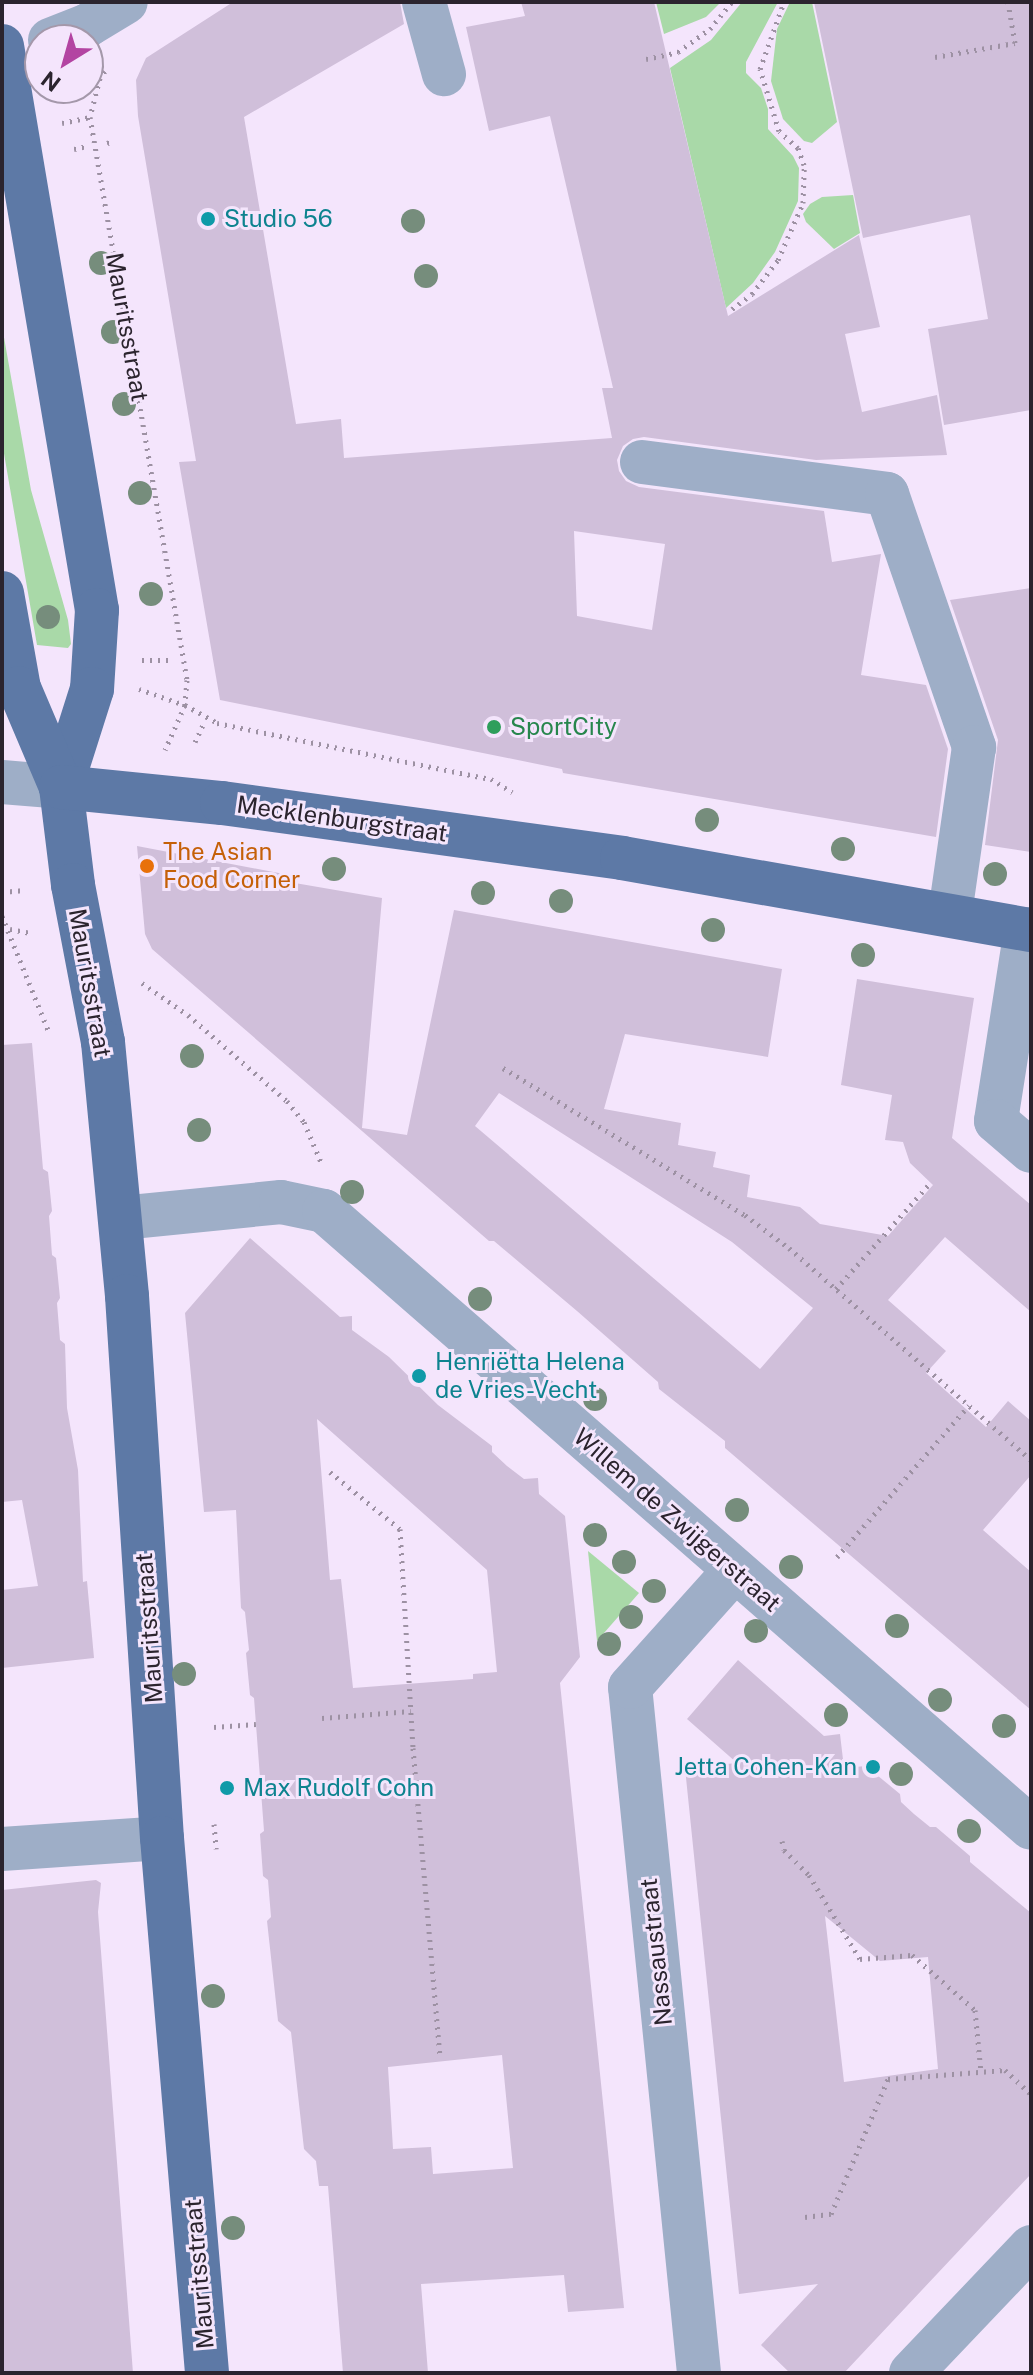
<!DOCTYPE html>
<html>
<head>
<meta charset="utf-8">
<style>
  body { margin:0 }
  #map { position:relative; width:1033px; height:2375px; overflow:hidden; background:#f4e5fc; font-family:"Public Sans",sans-serif }
  div>[style] { position:absolute }
  [style*='--x'] { left:calc(var(--x)*1px); top:calc(var(--y)*1px); width:calc(var(--w)*1px); rotate:calc(var(--a)*1deg) }
  .green>* { inset:0; background:#a9d9a8 }
  .building>* { inset:0; background:#d0bfda }
  .path>* { height:5px; margin-top:-2.5px; transform-origin:0; background:repeating-linear-gradient(90deg,#9d91a3 0 2px,transparent 0 8px) }
  .minor>* { height:44px; margin:-22px; padding:0 22px; transform-origin:22px; border-radius:22px; background:#9eaec7 }
  .major>* { height:44px; margin:-22px; padding:0 22px; transform-origin:22px; border-radius:22px; background:#5d79a6 }
  .trees>* { width:24px; height:24px; margin:-12px; border-radius:50%; background:#768d7c }
  .dots>* { width:22px; height:22px; translate:-50% -50%; box-sizing:border-box; border:4px solid #f4e5fc; border-radius:50% }
  span { translate:-50% -50%; white-space:nowrap; text-align:center; line-height:1.15; -webkit-text-stroke:6px #f4e5fc; paint-order:stroke }
  .culture-label { font-size:24px; color:#0d838f }
  .left { translate:0 -50%; text-align:left }
  .right { translate:-100% -50%; text-align:right }
  .street-label { font-size:24px; color:#2b242e }
  .leisure-label { font-size:24px; color:#27864d }
  .food-label { font-size:24px; color:#c56008 }
  .frame { position:absolute; inset:0; border:4px solid #2b242e; pointer-events:none }
  .north { position:absolute; left:24px; top:24px; width:80px; height:80px; box-sizing:border-box; background:#f4e5fc; border:2px solid #a498aa; border-radius:50%; rotate:217deg; font-size:22px; font-weight:700; line-height:32px; text-align:center; color:#2b242e }
  .north::after { content:''; display:block; margin:auto; width:28px; height:36px; background:#b344a2; clip-path:polygon(50% 0,100% 100%,50% 72%,0 100%) }
</style>
</head>
<body>
<div id="map">
  <div class="green">
    <i style="clip-path:polygon(656px 2px,721px 2px,706px 17px,664px 34px)"></i>
    <i style="clip-path:polygon(742px 2px,778px 2px,746px 62px,746px 73px,761px 88px,768px 109px,768px 129px,793px 156px,799px 168px,798px 201px,775px 252px,753px 283px,726px 308px,670px 68px,711px 40px)"></i>
    <i style="clip-path:polygon(790px 2px,812px 2px,837px 122px,812px 143px,804px 141px,783px 119px,771px 81px,777px 29px)"></i>
    <i style="clip-path:polygon(853px 195px,860px 233px,834px 249px,806px 222px,803px 214px,810px 204px,822px 197px)"></i>
    <i style="clip-path:polygon(2px 326px,31px 490px,68px 620px,71px 644px,68px 648px,37px 645px,2px 442px)"></i>
    <i style="clip-path:polygon(588px 1551px,639px 1593px,597px 1641px)"></i>
  </div>
  <div class="building">
    <i style="clip-path:polygon(evenodd,233px 2px,400px 2px,404px 24px,244px 117px,296px 424px,341px 419px,344px 458px,612px 438px,602px 388px,613px 388px,550px 116px,489px 131px,466px 27px,525px 16px,521px 2px,654px 2px,728px 316px,859px 235px,880px 327px,845px 334px,862px 412px,937px 395px,947px 455px,816px 460px,644px 437px,633px 439px,623px 446px,617px 460px,619px 471px,626px 481px,639px 487px,824px 511px,832px 562px,881px 554px,861px 675px,926px 685px,948px 749px,936px 837px,563px 773px,562px 769px,220px 700px,179px 462px,196px 461px,138px 116px,136px 80px,146px 58px,233px 2px,574px 531px,665px 544px,652px 630px,577px 616px,574px 531px)"></i>
    <i style="clip-path:polygon(814px 2px,1031px 2px,1031px 410px,944px 425px,928px 329px,988px 319px,970px 215px,863px 238px)"></i>
    <i style="clip-path:polygon(1031px 588px,1031px 852px,985px 845px,998px 740px,950px 600px)"></i>
    <i style="clip-path:polygon(evenodd,137px 846px,289px 875px,289px 882px,382px 898px,362px 1128px,407px 1135px,454px 910px,782px 969px,768px 1057px,625px 1034px,604px 1109px,681px 1123px,678px 1145px,716px 1152px,713px 1167px,750px 1175px,747px 1197px,800px 1207px,820px 1224px,888px 1236px,933px 1185px,910px 1163px,903px 1142px,885px 1140px,892px 1095px,841px 1085px,857px 979px,974px 998px,952px 1138px,1031px 1205px,1031px 1312px,945px 1237px,888px 1300px,946px 1351px,926px 1373px,986px 1427px,1008px 1401px,1031px 1421px,1031px 1475px,983px 1530px,1031px 1572px,1031px 1710px,725px 1448px,725px 1441px,659px 1389px,658px 1382px,577px 1311px,494px 1241px,489px 1241px,152px 949px,145px 934px,137px 846px,499px 1093px,732px 1242px,813px 1308px,760px 1369px,475px 1126px,499px 1093px)"></i>
    <i style="clip-path:polygon(32px 1043px,43px 1169px,48px 1172px,52px 1211px,49px 1216px,52px 1255px,56px 1258px,60px 1298px,57px 1303px,60px 1340px,65px 1344px,67px 1408px,78px 1470px,83px 1582px,87px 1581px,94px 1658px,2px 1668px,2px 1590px,38px 1586px,22px 1500px,2px 1502px,2px 1045px)"></i>
    <i style="clip-path:polygon(evenodd,250px 1238px,340px 1317px,352px 1316px,352px 1330px,389px 1357px,438px 1405px,492px 1446px,492px 1452px,507px 1466px,524px 1479px,538px 1478px,539px 1494px,565px 1516px,580px 1657px,560px 1683px,624px 2308px,568px 2312px,564px 2275px,421px 2284px,428px 2373px,343px 2373px,328px 2186px,319px 2186px,316px 2161px,304px 2149px,291px 2032px,278px 2021px,267px 1921px,271px 1917px,268px 1880px,263px 1876px,260px 1834px,264px 1831px,254px 1698px,250px 1695px,246px 1653px,249px 1650px,245px 1612px,241px 1608px,236px 1510px,204px 1512px,185px 1313px,250px 1238px,317px 1419px,487px 1570px,497px 1672px,473px 1674px,473px 1679px,353px 1688px,341px 1579px,330px 1580px,317px 1419px,250px 1238px,502px 2055px,513px 2168px,433px 2174px,431px 2147px,393px 2149px,388px 2067px,502px 2055px)"></i>
    <i style="clip-path:polygon(evenodd,738px 1660px,824px 1736px,840px 1734px,844px 1768px,866px 1766px,900px 1794px,901px 1802px,914px 1814px,930px 1827px,936px 1827px,970px 1856px,970px 1862px,1031px 1913px,1031px 2174px,844px 2373px,790px 2373px,761px 2345px,818px 2284px,739px 2294px,685px 1768px,737px 1763px,687px 1719px,738px 1660px,825px 1916px,880px 1961px,928px 1957px,938px 2069px,844px 2082px,825px 1916px)"></i>
    <i style="clip-path:polygon(96px 1880px,101px 1883px,98px 1912px,133px 2373px,2px 2373px,2px 1890px)"></i>
  </div>
  <div class="path">
    <i style="--x:935;--y:57;--w:81;--a:-9.9"></i>
    <i style="--x:1015;--y:43;--w:42;--a:-99.7"></i>
    <i style="--x:646;--y:59;--w:33;--a:-12"></i>
    <i style="--x:678;--y:52;--w:39;--a:-36"></i>
    <i style="--x:710;--y:29;--w:35;--a:-51"></i>
    <i style="--x:105;--y:71;--w:9;--a:126"></i>
    <i style="--x:100;--y:78;--w:40;--a:104.4"></i>
    <i style="--x:90;--y:117;--w:571;--a:80.22"></i>
    <i style="--x:187;--y:680;--w:25;--a:95"></i>
    <i style="--x:185;--y:705;--w:49;--a:114"></i>
    <i style="--x:62;--y:123;--w:29;--a:-12"></i>
    <i style="--x:107;--y:143;--w:7;--a:-16"></i>
    <i style="--x:74;--y:149;--w:13;--a:-13"></i>
    <i style="--x:732;--y:309;--w:25;--a:-37"></i>
    <i style="--x:752;--y:294;--w:43;--a:-52.6"></i>
    <i style="--x:778;--y:260;--w:62;--a:-66.3"></i>
    <i style="--x:803;--y:203;--w:38;--a:-88"></i>
    <i style="--x:804;--y:165;--w:18;--a:-109"></i>
    <i style="--x:798;--y:148;--w:25;--a:-138"></i>
    <i style="--x:779;--y:131;--w:65;--a:-107"></i>
    <i style="--x:760;--y:69;--w:71;--a:-70.3"></i>
    <i style="--x:142;--y:660;--w:32;--a:0"></i>
    <i style="--x:139;--y:689;--w:49;--a:19.2"></i>
    <i style="--x:185;--y:705;--w:37;--a:29"></i>
    <i style="--x:217;--y:723;--w:280;--a:11.6"></i>
    <i style="--x:491;--y:779;--w:25;--a:32"></i>
    <i style="--x:195;--y:742;--w:21;--a:-65"></i>
    <i style="--x:2;--y:892;--w:23;--a:-5"></i>
    <i style="--x:2;--y:916;--w:123;--a:68"></i>
    <i style="--x:10;--y:929;--w:21;--a:11"></i>
    <i style="--x:142;--y:983;--w:56;--a:34.8"></i>
    <i style="--x:188;--y:1015;--w:131;--a:41"></i>
    <i style="--x:287;--y:1101;--w:27;--a:51"></i>
    <i style="--x:304;--y:1122;--w:43;--a:67"></i>
    <i style="--x:503;--y:1068;--w:283;--a:31.3"></i>
    <i style="--x:745;--y:1215;--w:55;--a:36.9"></i>
    <i style="--x:789;--y:1248;--w:322;--a:41.2"></i>
    <i style="--x:836;--y:1289;--w:143;--a:-48.4"></i>
    <i style="--x:330;--y:1472;--w:90;--a:39.2"></i>
    <i style="--x:400;--y:1529;--w:219;--a:86.6"></i>
    <i style="--x:413;--y:1748;--w:310;--a:85"></i>
    <i style="--x:837;--y:1557;--w:201;--a:-49"></i>
    <i style="--x:322;--y:1718;--w:89;--a:-4.5"></i>
    <i style="--x:214;--y:1727;--w:42;--a:-4.1"></i>
    <i style="--x:214;--y:1824;--w:25;--a:85"></i>
    <i style="--x:782;--y:1841;--w:9;--a:77"></i>
    <i style="--x:784;--y:1850;--w:35;--a:45"></i>
    <i style="--x:809;--y:1875;--w:98;--a:58.7"></i>
    <i style="--x:860;--y:1959;--w:52;--a:-4.4"></i>
    <i style="--x:912;--y:1955;--w:84;--a:41.1"></i>
    <i style="--x:975;--y:2010;--w:62;--a:84.5"></i>
    <i style="--x:805;--y:2217;--w:26;--a:-7"></i>
    <i style="--x:831;--y:2214;--w:147;--a:-67.1"></i>
    <i style="--x:888;--y:2079;--w:117;--a:-4.4"></i>
    <i style="--x:1005;--y:2070;--w:35;--a:43"></i>
  </div>
  <div class="minor">
    <i style="--x:424;--y:2;--w:75;--a:74.5"></i>
    <i style="--x:50;--y:40;--w:41;--a:-21.5"></i>
    <i style="--x:88;--y:25;--w:44;--a:-31.2"></i>
    <i style="--x:642;--y:462;--w:247;--a:7.4"></i>
    <i style="--x:887;--y:494;--w:268;--a:71"></i>
    <i style="--x:974;--y:747;--w:169;--a:98.2"></i>
    <i style="--x:2;--y:782;--w:59;--a:4.8"></i>
    <i style="--x:1026;--y:929;--w:194;--a:98.9"></i>
    <i style="--x:996;--y:1121;--w:46;--a:40.6"></i>
    <i style="--x:121;--y:1218;--w:161;--a:-5.7"></i>
    <i style="--x:281;--y:1202;--w:44;--a:11.8"></i>
    <i style="--x:324;--y:1211;--w:938;--a:41.11"></i>
    <i style="--x:2;--y:1849;--w:160;--a:-3.9"></i>
    <i style="--x:699;--y:2373;--w:689;--a:-95.74"></i>
    <i style="--x:630;--y:1687;--w:157;--a:-48.1"></i>
    <i style="--x:911;--y:2373;--w:174;--a:-46.4"></i>
  </div>
  <div class="major">
    <i style="--x:2;--y:46;--w:572;--a:80.44"></i>
    <i style="--x:97;--y:610;--w:79;--a:93.6"></i>
    <i style="--x:92;--y:689;--w:103;--a:107.6"></i>
    <i style="--x:2;--y:593;--w:97;--a:79.9"></i>
    <i style="--x:19;--y:688;--w:108;--a:67"></i>
    <i style="--x:61;--y:787;--w:99;--a:83"></i>
    <i style="--x:73;--y:885;--w:160;--a:79.2"></i>
    <i style="--x:103;--y:1042;--w:255;--a:84.6"></i>
    <i style="--x:127;--y:1296;--w:543;--a:86.31"></i>
    <i style="--x:162;--y:1838;--w:537;--a:85.19"></i>
    <i style="--x:61;--y:787;--w:162;--a:5.7"></i>
    <i style="--x:222;--y:803;--w:404;--a:7.8"></i>
    <i style="--x:622;--y:858;--w:415;--a:10"></i>
  </div>
  <div class="trees">
    <i style="left:413px;top:221px"></i>
    <i style="left:101px;top:263px"></i>
    <i style="left:426px;top:276px"></i>
    <i style="left:113px;top:332px"></i>
    <i style="left:124px;top:404px"></i>
    <i style="left:140px;top:493px"></i>
    <i style="left:151px;top:594px"></i>
    <i style="left:48px;top:617px"></i>
    <i style="left:707px;top:820px"></i>
    <i style="left:843px;top:849px"></i>
    <i style="left:334px;top:869px"></i>
    <i style="left:995px;top:874px"></i>
    <i style="left:483px;top:893px"></i>
    <i style="left:561px;top:901px"></i>
    <i style="left:713px;top:930px"></i>
    <i style="left:863px;top:955px"></i>
    <i style="left:192px;top:1056px"></i>
    <i style="left:199px;top:1130px"></i>
    <i style="left:352px;top:1192px"></i>
    <i style="left:480px;top:1299px"></i>
    <i style="left:595px;top:1399px"></i>
    <i style="left:737px;top:1510px"></i>
    <i style="left:595px;top:1535px"></i>
    <i style="left:624px;top:1562px"></i>
    <i style="left:791px;top:1567px"></i>
    <i style="left:654px;top:1591px"></i>
    <i style="left:631px;top:1617px"></i>
    <i style="left:897px;top:1626px"></i>
    <i style="left:756px;top:1631px"></i>
    <i style="left:609px;top:1644px"></i>
    <i style="left:184px;top:1674px"></i>
    <i style="left:940px;top:1700px"></i>
    <i style="left:836px;top:1715px"></i>
    <i style="left:1004px;top:1726px"></i>
    <i style="left:901px;top:1774px"></i>
    <i style="left:969px;top:1831px"></i>
    <i style="left:213px;top:1996px"></i>
    <i style="left:233px;top:2228px"></i>
  </div>
  <div class="dots">
    <i style="left:208px;top:219px;background:#0f9aa8"></i>
    <i style="left:494px;top:727px;background:#2e9e5b"></i>
    <i style="left:147px;top:866px;background:#e8710a"></i>
    <i style="left:419px;top:1376px;background:#0f9aa8"></i>
    <i style="left:873px;top:1767px;background:#0f9aa8"></i>
    <i style="left:227px;top:1788px;background:#0f9aa8"></i>
  </div>
  <div class="culture-label">
    <span class="left" style="left:224px;top:219px">Studio 56</span>
    <span class="left" style="left:435px;top:1376px">Henriëtta Helena<br>de Vries-Vecht</span>
    <span class="right" style="left:857px;top:1767px">Jetta Cohen-Kan</span>
    <span class="left" style="left:243px;top:1788px">Max Rudolf Cohn</span>
  </div>
  <div class="street-label">
    <span style="left:127px;top:327px;rotate:80deg">Mauritsstraat</span>
    <span style="left:342px;top:819px;rotate:8deg">Mecklenburgstraat</span>
    <span style="left:90px;top:983px;rotate:80deg">Mauritsstraat</span>
    <span style="left:677px;top:1520px;rotate:41deg">Willem de Zwijgerstraat</span>
    <span style="left:149px;top:1628px;rotate:-94deg">Mauritsstraat</span>
    <span style="left:656px;top:1952px;rotate:-96deg">Nassaustraat</span>
    <span style="left:199px;top:2274px;rotate:-95deg">Mauritsstraat</span>
  </div>
  <div class="leisure-label">
    <span class="left" style="left:510px;top:727px">SportCity</span>
  </div>
  <div class="food-label">
    <span class="left" style="left:163px;top:866px">The Asian<br>Food Corner</span>
  </div>
  <div class="frame"></div>
  <div class="north">N</div>
</div>
</body>
</html>
